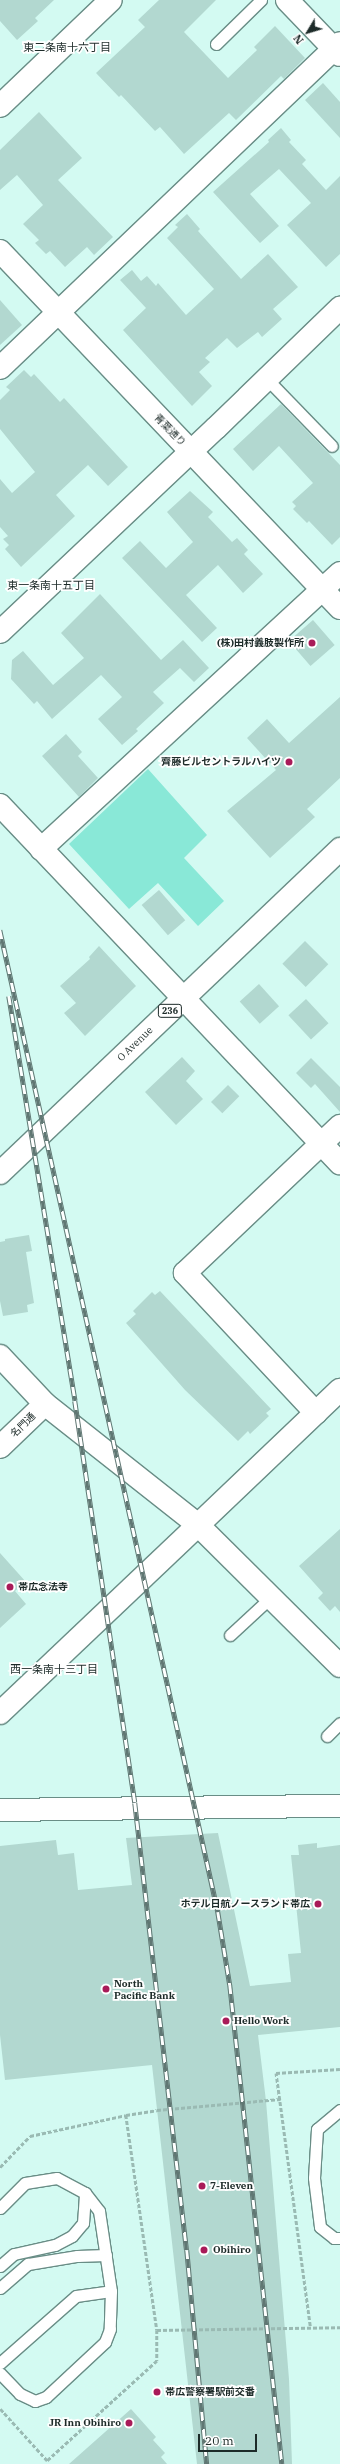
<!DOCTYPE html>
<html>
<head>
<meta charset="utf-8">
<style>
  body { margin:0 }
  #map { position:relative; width:340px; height:2464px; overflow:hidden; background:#d3faf2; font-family:"IBM Plex Serif","Noto Sans JP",serif }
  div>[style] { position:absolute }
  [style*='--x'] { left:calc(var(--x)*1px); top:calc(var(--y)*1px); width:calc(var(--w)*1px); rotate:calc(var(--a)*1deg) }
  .green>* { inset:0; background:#89e8d7 }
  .building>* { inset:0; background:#b2d8d0; transform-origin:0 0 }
  .path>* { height:2.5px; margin-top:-1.25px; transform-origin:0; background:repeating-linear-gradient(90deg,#9abab3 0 4px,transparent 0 6px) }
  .roads { filter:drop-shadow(1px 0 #698d86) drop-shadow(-1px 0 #698d86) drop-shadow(0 1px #698d86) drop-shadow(0 -1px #698d86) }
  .lane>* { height:11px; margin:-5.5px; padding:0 5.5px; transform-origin:5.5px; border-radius:5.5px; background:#fff }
  .street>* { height:22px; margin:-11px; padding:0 11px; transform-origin:11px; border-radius:11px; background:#fff }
  .secondary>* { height:22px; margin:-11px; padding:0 11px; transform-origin:11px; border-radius:11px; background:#fff }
  .highway>* { height:22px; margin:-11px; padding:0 11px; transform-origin:11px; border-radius:11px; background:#fff }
  .rail>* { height:4.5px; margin-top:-2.25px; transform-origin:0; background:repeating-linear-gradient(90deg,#fff 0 9px,#607773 0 18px); box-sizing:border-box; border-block:1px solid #607773 }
  .dots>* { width:11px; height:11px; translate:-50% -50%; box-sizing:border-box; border:2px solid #fff; border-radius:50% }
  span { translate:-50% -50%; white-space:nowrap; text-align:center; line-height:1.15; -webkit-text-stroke:3.5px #fff; paint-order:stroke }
  .shield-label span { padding:1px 3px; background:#fff; border:1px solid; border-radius:3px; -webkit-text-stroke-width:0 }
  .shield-label { font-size:9px; color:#1d2b29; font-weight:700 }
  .street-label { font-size:10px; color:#1d2b29 }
  .poi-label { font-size:10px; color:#1d2b29; font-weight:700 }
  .right { translate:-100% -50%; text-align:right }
  .left { translate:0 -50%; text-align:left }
  .neighbourhood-label { font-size:11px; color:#1d2b29 }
  .north { position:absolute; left:288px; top:12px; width:40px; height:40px; -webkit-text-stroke:3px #fff; paint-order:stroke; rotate:232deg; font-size:11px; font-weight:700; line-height:16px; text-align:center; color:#1d2b29 }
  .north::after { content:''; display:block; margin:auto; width:14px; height:18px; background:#1d2b29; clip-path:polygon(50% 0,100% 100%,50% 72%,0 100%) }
  .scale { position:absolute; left:198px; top:2434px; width:59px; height:18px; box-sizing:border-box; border:2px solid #1d2b29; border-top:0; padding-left:5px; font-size:12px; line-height:14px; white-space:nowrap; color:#1d2b29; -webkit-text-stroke:3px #fff; paint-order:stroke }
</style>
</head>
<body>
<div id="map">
  <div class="green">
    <i style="clip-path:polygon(148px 769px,207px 835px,184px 858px,224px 901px,198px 926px,158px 883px,129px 909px,69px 844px)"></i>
  </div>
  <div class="building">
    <i style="clip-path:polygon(0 0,54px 0,35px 18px,38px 21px,17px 40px,0 21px)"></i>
    <i style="clip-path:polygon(159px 0,216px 0,184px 32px,228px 78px,257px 50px,254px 47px,275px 26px,305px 58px,284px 79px,281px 76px,236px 120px,229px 113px,184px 154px,160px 127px,155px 131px,121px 95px,119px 97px,96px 73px,145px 27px,138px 20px)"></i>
    <i style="clip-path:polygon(323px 83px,340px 102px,340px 138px,305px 100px)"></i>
    <i style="clip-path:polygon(39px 112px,82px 158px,58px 180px,113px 237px,94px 255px,87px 247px,65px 267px,50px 251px,46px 254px,35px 243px,39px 240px,23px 224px,43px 205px,17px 175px,0 190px,0 150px)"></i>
    <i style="clip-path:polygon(281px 128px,291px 140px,289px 142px,306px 160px,302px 164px,326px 190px,340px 176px,340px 254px,326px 267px,287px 225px,311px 203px,279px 169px,250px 194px,279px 226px,260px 243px,213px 192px,269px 142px,268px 140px)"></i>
    <i style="clip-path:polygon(187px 214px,200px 229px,198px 231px,241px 279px,268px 254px,298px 287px,273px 309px,282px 319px,262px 337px,258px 332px,237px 348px,227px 338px,205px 358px,210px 362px,199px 372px,212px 386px,192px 406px,123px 330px,146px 308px,120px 280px,132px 270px,141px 281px,147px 276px,156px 286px,158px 283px,186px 315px,214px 289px,167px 238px,178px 227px,175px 225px)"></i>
    <i style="clip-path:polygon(0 300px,22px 325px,0 345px)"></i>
    <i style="clip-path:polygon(24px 370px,31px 377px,34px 374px,60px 402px,64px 398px,128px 467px,108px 486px,88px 465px,56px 495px,75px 516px,21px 567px,5px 549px,9px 545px,3px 539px,8px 536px,0 527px,0 479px,12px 493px,35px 472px,0 429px,0 400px,10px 390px,6px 387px)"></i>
    <i style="clip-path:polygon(281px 404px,340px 465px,340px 537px,332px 545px,309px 521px,307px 523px,293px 509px,296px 506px,292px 502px,313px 483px,279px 446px,253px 471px,233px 449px)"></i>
    <i style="clip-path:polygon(190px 491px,213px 512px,208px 517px,232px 542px,237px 538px,248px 550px,244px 554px,263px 574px,243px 593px,218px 565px,186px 595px,217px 628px,202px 642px,122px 558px,140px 541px,166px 568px,193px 542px,167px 512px)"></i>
    <i style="clip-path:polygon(100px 594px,161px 660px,183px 640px,209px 668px,194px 682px,180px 668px,153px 692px,164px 703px,136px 729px,138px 731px,122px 745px,98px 719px,122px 697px,101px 675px,52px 719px,37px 701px,34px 704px,11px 679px,12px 660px,23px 651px,53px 685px,84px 658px,61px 633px)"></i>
    <i style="left:313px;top:620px;width:33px;height:32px;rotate:49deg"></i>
    <i style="clip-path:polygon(340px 697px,340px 778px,307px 809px,315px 817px,270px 858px,227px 811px,276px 770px,247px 738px,267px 719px,289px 743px)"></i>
    <i style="clip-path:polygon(66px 734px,82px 752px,78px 756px,98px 778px,79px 797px,42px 756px)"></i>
    <i style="left:159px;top:890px;width:40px;height:23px;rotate:49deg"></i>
    <i style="left:305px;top:941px;width:33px;height:32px;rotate:45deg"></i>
    <i style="clip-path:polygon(99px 946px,136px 986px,85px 1036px,64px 1013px,76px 1003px,60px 986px,90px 959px,89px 957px)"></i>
    <i style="left:259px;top:984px;width:30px;height:26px;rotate:48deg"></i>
    <i style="left:306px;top:999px;width:33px;height:24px;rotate:47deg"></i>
    <i style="clip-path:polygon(182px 1057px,195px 1071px,186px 1081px,203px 1099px,176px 1125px,145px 1092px)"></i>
    <i style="clip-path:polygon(311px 1058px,340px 1087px,340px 1112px,315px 1084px,311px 1088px,296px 1073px)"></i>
    <i style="left:228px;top:1085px;width:16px;height:24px;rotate:45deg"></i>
    <i style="clip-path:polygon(29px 1235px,32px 1251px,26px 1252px,34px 1303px,27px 1305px,28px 1312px,3px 1316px,0 1301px,0 1242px,5px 1241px,5px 1239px)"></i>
    <i style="clip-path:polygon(160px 1291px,271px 1409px,266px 1413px,269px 1416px,250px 1434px,248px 1431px,238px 1441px,185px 1390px,126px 1323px,136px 1314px,133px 1311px,152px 1292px,155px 1295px)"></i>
    <i style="clip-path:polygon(340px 1529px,340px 1612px,335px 1606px,330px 1611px,318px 1598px,323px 1593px,299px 1566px)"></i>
    <i style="clip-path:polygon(0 1553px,26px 1582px,15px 1591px,26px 1604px,0 1628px)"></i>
    <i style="clip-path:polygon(218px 1833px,250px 1986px,291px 1982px,288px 1954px,301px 1953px,291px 1855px,299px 1855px,298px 1845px,317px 1843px,317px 1848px,340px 1845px,340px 2027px,258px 2035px,266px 2101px,289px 2379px,292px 2464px,197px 2464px,152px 2065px,5px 2080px,0 2035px,0 1846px,56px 1840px,58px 1855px,74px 1853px,78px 1890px,132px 1885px,126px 1838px)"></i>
    <i style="clip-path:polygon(131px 2409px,156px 2437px,153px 2440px,165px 2453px,161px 2457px,167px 2464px,69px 2464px)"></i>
  </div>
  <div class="path">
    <i style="--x:126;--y:2115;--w:31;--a:-9"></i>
    <i style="--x:157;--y:2110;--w:124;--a:-5.1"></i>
    <i style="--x:0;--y:2167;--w:43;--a:-45.9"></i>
    <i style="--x:30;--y:2136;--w:98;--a:-12.3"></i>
    <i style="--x:126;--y:2115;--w:217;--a:81.8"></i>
    <i style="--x:157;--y:2330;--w:31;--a:90"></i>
    <i style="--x:157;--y:2361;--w:149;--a:137.7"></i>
    <i style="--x:47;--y:2461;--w:70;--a:-132.1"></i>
    <i style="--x:310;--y:2326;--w:255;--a:-97.7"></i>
    <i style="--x:276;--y:2073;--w:64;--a:-3.6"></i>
    <i style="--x:157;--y:2330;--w:183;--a:-0.9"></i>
  </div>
  <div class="roads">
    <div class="lane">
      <i style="--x:216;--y:44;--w:63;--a:-44.4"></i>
      <i style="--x:267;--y:379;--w:93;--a:45.9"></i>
      <i style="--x:230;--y:1635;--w:56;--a:-42.8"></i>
      <i style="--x:327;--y:1736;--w:18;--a:-45"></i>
      <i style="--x:340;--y:2110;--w:30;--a:140"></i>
      <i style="--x:317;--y:2129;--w:49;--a:93.5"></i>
      <i style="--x:314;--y:2178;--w:49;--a:83"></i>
      <i style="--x:320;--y:2227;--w:18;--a:38"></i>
      <i style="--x:334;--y:2238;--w:6;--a:0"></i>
      <i style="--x:0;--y:2208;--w:35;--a:-45"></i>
      <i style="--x:25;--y:2183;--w:32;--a:-9"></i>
      <i style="--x:57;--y:2178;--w:32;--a:28"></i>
      <i style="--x:85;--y:2193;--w:23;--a:52"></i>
      <i style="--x:99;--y:2211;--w:81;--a:81.5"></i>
      <i style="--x:111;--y:2291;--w:38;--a:92"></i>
      <i style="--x:110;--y:2329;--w:14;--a:111"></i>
      <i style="--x:105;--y:2342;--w:81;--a:137"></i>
      <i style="--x:46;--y:2397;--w:12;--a:160"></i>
      <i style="--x:35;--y:2401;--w:17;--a:-155"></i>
      <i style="--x:20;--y:2394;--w:29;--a:-134"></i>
      <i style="--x:0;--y:2266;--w:18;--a:-41"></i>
      <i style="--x:14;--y:2254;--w:42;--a:-12.4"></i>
      <i style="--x:55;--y:2245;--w:19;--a:-28"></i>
      <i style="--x:72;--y:2236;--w:17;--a:-50"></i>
      <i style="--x:83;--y:2223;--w:30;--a:-86"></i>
      <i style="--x:0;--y:2288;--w:37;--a:-41"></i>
      <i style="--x:28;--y:2264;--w:50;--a:-9.3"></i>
      <i style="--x:77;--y:2256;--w:29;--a:-2"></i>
      <i style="--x:0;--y:2363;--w:101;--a:-41.4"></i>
      <i style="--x:76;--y:2296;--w:35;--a:-8"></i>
    </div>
    <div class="street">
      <i style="--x:287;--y:0;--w:76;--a:46.1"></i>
      <i style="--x:0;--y:368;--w:470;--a:-43.7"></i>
      <i style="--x:0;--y:805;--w:494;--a:46.5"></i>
      <i style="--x:41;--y:849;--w:407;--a:-42.7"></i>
      <i style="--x:0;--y:1356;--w:66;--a:46.8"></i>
      <i style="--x:45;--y:1404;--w:195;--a:38.3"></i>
      <i style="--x:198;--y:1525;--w:200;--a:44.8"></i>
      <i style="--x:316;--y:1413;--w:192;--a:-133.1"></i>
      <i style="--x:185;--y:1273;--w:214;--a:-43.5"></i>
      <i style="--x:0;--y:1447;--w:62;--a:-43.7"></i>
      <i style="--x:198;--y:1525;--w:196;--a:-43.6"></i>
    </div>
    <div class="secondary">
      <i style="--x:0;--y:106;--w:153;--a:-43.7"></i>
      <i style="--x:0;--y:251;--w:493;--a:46.4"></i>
      <i style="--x:0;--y:632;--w:297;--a:-43.4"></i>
      <i style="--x:216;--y:428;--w:173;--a:-44.1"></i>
      <i style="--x:0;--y:1713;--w:273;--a:-43.5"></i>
      <i style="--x:0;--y:1810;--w:340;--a:-0.7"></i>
    </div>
    <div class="highway">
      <i style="--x:0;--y:1173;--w:470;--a:-43.6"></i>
    </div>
  </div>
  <div class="rail">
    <i style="--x:0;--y:930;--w:1006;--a:77.48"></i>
    <i style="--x:218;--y:1912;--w:74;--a:80.7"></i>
    <i style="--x:230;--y:1985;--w:482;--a:83.8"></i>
    <i style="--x:9;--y:996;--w:410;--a:80.7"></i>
    <i style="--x:75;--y:1401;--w:406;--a:81.5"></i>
    <i style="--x:135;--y:1803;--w:450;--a:83.4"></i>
    <i style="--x:187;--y:2250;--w:215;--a:84.7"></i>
  </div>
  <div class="dots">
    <i style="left:312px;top:643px;background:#a91b59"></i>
    <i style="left:289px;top:762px;background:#a91b59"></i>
    <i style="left:10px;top:1587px;background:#a91b59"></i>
    <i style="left:318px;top:1904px;background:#a91b59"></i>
    <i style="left:106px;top:1989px;background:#a91b59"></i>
    <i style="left:226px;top:2021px;background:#a91b59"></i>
    <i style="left:202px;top:2186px;background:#a91b59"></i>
    <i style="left:204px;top:2250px;background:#a91b59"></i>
    <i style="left:157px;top:2392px;background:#a91b59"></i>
    <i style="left:129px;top:2423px;background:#a91b59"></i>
  </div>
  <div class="shield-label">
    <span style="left:170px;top:1011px">236</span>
  </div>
  <div class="street-label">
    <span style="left:170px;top:430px;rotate:46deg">青葉通り</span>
    <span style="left:135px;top:1044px;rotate:-44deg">O Avenue</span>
    <span style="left:23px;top:1425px;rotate:-44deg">名門通</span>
  </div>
  <div class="poi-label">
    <span class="right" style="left:304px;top:643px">(株)田村義肢製作所</span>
    <span class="right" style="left:281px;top:762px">齊藤ビルセントラルハイツ</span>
    <span class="left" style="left:18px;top:1587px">帯広念法寺</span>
    <span class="right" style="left:310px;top:1904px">ホテル日航ノースランド帯広</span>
    <span class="left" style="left:114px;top:1989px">North<br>Pacific Bank</span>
    <span class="left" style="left:234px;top:2021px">Hello Work</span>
    <span class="left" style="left:210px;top:2186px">7-Eleven</span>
    <span class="left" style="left:213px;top:2250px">Obihiro</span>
    <span class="left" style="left:165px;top:2392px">帯広警察署駅前交番</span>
    <span class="right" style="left:121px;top:2423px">JR Inn Obihiro</span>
  </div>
  <div class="neighbourhood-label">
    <span style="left:67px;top:47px">東二条南十六丁目</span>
    <span style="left:51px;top:585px">東一条南十五丁目</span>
    <span style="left:54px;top:1669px">西一条南十三丁目</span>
  </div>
  <div class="north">N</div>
  <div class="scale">20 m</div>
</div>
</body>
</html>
